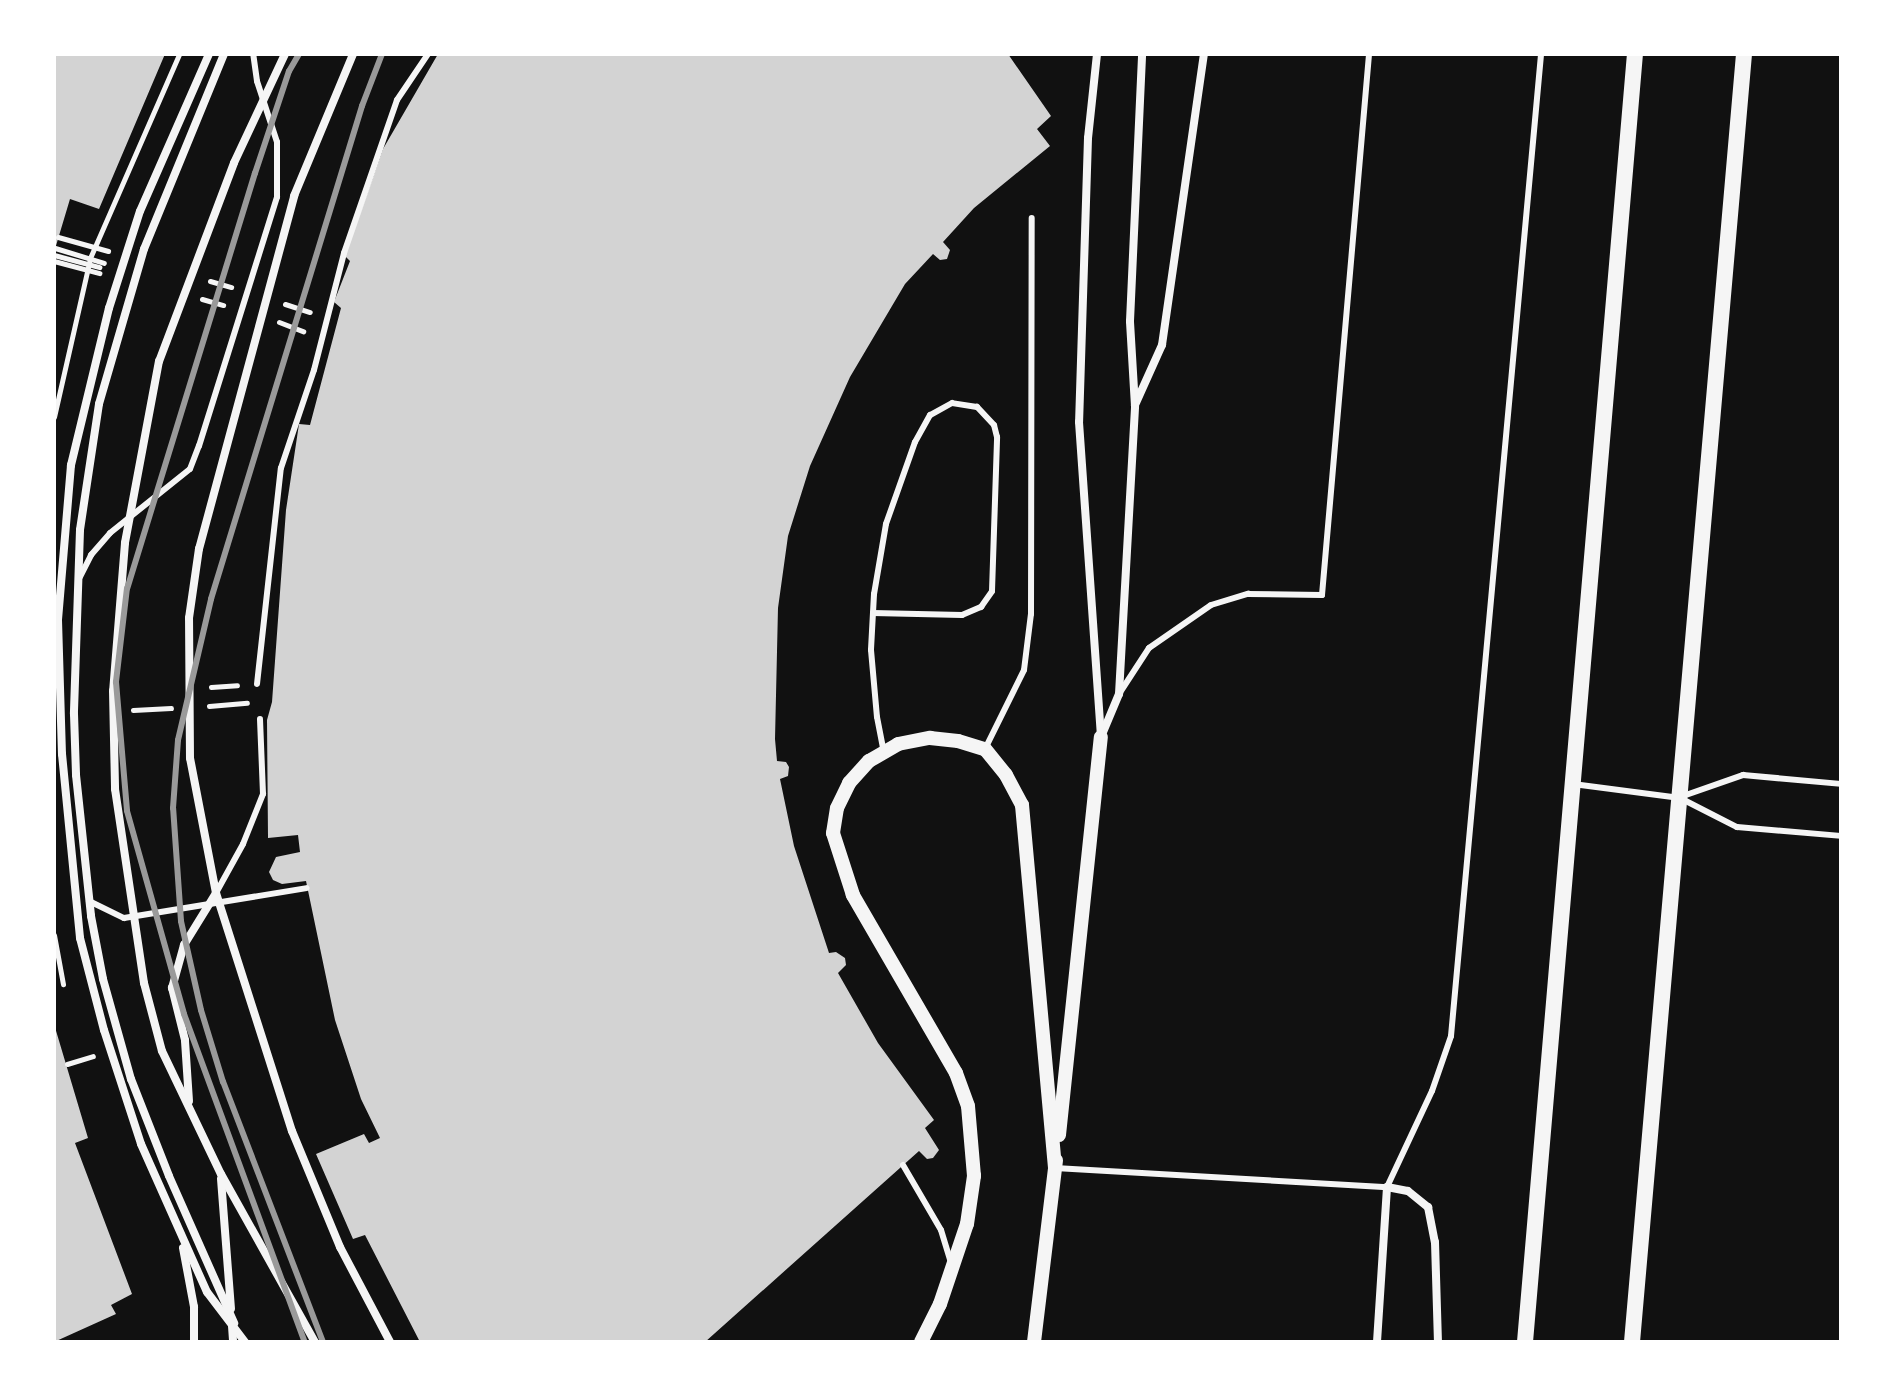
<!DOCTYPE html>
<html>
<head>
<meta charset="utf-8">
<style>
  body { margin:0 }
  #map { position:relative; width:1895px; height:1396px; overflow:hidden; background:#111; font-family:Manrope,sans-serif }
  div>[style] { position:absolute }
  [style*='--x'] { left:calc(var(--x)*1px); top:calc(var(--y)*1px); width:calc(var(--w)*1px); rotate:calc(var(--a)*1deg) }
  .building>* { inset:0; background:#d3d3d3 }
  .path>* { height:5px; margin:-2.5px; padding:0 2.5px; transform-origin:2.5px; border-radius:2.5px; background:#f5f5f5 }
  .service>* { height:6px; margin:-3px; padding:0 3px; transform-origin:3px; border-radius:3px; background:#f5f5f5 }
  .minor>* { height:8px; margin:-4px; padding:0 4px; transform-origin:4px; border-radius:4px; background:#f5f5f5 }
  .tertiary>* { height:14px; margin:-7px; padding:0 7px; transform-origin:7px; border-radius:7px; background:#f5f5f5 }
  .secondary>* { height:16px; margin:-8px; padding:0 8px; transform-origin:8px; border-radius:8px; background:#f5f5f5 }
  .rail>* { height:6px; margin:-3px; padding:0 3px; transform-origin:3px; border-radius:3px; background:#9a9a9a }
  span { translate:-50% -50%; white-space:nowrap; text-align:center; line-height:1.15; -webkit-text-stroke:8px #fff; paint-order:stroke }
  .frame { position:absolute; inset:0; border:56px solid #fff; pointer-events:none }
</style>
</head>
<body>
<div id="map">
  <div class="building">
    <i style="clip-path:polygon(54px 54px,165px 54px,99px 209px,70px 199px,55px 249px)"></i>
    <i style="clip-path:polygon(438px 54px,1008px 54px,1051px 116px,1037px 129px,1050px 146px,974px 208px,943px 242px,950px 250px,947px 259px,940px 260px,933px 254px,905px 284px,850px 377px,810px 466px,788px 536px,778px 608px,775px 739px,777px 761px,786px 762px,789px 767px,788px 776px,780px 779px,794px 846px,829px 953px,836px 952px,845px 958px,846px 965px,838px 973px,878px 1043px,934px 1120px,925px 1128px,939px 1150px,933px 1158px,927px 1159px,919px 1151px,705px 1342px,420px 1342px,365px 1235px,353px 1239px,316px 1154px,364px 1134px,369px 1143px,380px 1138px,361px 1099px,335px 1020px,306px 881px,282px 884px,273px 880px,269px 872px,276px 857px,300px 852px,298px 835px,268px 838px,267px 720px,272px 702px,286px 510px,299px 424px,310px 425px,341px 308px,334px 302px,350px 261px,345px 256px,383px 149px)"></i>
    <i style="clip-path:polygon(54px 1024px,88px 1138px,75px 1143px,132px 1294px,111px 1305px,116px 1314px,54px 1342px)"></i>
  </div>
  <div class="path">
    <i style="--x:58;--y:237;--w:52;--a:15.6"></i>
    <i style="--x:55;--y:248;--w:51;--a:17"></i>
    <i style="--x:54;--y:255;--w:47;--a:14.9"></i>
    <i style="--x:54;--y:261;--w:47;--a:14.9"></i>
    <i style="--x:210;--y:281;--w:22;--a:16"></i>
    <i style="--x:202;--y:299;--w:22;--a:16"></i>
    <i style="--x:285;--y:304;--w:26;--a:18"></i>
    <i style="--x:279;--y:322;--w:26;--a:21"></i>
    <i style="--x:54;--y:417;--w:163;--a:-77.2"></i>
    <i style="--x:90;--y:258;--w:223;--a:-66.4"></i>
    <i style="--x:211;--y:687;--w:26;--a:-4"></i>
    <i style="--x:209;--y:706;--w:38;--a:-5"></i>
    <i style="--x:133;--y:710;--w:38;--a:-3"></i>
    <i style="--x:54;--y:935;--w:50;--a:79.6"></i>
    <i style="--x:67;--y:1064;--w:27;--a:-17"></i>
  </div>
  <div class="service">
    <i style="--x:80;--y:577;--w:25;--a:-63"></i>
    <i style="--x:91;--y:555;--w:29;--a:-49"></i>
    <i style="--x:110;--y:533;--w:102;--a:-38.7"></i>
    <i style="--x:190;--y:469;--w:25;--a:-69"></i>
    <i style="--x:199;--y:446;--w:261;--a:-72.6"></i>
    <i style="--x:277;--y:197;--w:55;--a:-90"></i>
    <i style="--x:277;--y:142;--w:64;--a:-108.2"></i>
    <i style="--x:257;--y:81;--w:27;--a:-98"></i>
    <i style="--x:873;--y:613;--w:89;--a:1.3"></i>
    <i style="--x:962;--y:615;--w:21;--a:-23"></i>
    <i style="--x:981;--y:607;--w:19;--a:-55"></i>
    <i style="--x:992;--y:591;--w:154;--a:-88.1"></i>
    <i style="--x:997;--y:437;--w:12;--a:-104"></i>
    <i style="--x:994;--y:425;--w:25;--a:-133"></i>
    <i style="--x:977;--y:407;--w:25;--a:-171"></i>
    <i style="--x:952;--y:403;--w:25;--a:151"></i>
    <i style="--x:930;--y:415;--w:31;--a:119"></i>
    <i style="--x:915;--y:442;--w:87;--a:109.5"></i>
    <i style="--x:886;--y:524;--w:71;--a:99.7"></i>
    <i style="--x:874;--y:594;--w:56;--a:93.1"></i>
    <i style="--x:871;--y:650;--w:67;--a:84.9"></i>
    <i style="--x:877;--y:717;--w:36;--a:79"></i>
    <i style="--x:257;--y:684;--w:217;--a:-83.7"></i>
    <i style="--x:281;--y:468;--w:103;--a:-71.4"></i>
    <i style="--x:314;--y:370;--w:121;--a:-75.6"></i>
    <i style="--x:344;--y:253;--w:162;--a:-70.9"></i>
    <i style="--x:397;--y:100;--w:55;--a:-56"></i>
    <i style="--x:1119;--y:694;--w:55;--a:-56.9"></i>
    <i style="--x:1149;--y:648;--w:75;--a:-34.7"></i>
    <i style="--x:1211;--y:605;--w:39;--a:-17"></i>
    <i style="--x:1248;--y:594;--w:74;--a:0.8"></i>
    <i style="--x:1322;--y:595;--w:543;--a:-85.03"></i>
    <i style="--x:985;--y:749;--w:88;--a:-63.7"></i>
    <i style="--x:1024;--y:670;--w:56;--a:-82.9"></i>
    <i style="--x:1031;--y:614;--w:396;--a:-89.9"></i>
    <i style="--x:1573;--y:784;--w:108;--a:7.5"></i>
    <i style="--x:1680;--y:798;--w:64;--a:27"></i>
    <i style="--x:1737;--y:827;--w:104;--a:4.9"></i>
    <i style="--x:1683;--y:796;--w:64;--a:-19.3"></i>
    <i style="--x:1743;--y:775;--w:98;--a:5.2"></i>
    <i style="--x:216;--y:893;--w:56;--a:-61.1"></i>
    <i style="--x:243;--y:844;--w:54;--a:-68.2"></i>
    <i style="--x:263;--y:794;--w:75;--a:-92.3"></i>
    <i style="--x:89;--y:901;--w:39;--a:26"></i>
    <i style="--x:124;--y:918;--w:185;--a:-9.3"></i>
    <i style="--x:903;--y:1165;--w:75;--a:59.7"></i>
    <i style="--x:941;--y:1230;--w:34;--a:73"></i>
    <i style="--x:1055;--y:1168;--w:333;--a:3.3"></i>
    <i style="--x:1387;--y:1187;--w:106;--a:-64.9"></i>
    <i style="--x:1432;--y:1091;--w:58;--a:-70.9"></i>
    <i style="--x:1451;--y:1036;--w:986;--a:-84.76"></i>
  </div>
  <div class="minor">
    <i style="--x:209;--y:54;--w:171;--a:113.7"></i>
    <i style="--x:140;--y:211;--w:102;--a:107.7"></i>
    <i style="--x:109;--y:308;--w:162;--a:103.6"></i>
    <i style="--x:71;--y:465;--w:156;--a:94.8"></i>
    <i style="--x:58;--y:620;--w:134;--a:88.3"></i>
    <i style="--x:62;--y:754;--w:185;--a:84.4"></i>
    <i style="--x:80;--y:938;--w:95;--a:75.4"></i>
    <i style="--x:104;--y:1030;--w:120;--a:72"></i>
    <i style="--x:141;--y:1144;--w:162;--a:66"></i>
    <i style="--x:207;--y:1292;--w:63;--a:52.8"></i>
    <i style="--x:224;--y:54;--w:211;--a:112.3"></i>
    <i style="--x:144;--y:249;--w:161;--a:106.2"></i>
    <i style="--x:99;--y:404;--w:127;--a:98.6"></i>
    <i style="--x:80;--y:530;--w:184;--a:91.9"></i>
    <i style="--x:74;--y:714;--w:61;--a:88.1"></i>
    <i style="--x:76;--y:775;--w:142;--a:83.9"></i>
    <i style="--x:91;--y:916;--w:64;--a:79.2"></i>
    <i style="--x:103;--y:979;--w:104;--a:74.4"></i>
    <i style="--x:131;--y:1079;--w:104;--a:68.6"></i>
    <i style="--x:169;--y:1176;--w:161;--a:66.1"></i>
    <i style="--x:285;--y:54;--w:120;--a:115.1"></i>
    <i style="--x:234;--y:163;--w:212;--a:110.7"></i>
    <i style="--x:159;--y:361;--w:185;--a:100.6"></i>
    <i style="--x:125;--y:543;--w:148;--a:94.6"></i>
    <i style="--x:113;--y:691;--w:98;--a:88.8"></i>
    <i style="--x:115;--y:789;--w:196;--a:81.5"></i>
    <i style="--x:144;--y:983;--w:70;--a:75.2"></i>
    <i style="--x:162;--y:1051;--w:136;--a:64.4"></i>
    <i style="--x:221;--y:1174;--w:193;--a:60.8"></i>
    <i style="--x:1097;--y:54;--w:84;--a:96.1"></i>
    <i style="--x:1088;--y:138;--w:284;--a:91.8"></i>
    <i style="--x:1079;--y:422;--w:312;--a:86"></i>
    <i style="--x:1135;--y:405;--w:66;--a:-65.8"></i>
    <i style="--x:1162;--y:345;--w:294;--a:-81.8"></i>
    <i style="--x:1101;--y:737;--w:47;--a:-67.3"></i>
    <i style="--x:1119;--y:694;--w:288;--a:-86.8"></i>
    <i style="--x:1135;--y:406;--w:85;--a:-93.4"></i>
    <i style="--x:1130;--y:321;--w:267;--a:-87.4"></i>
    <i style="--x:216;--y:893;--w:250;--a:72.3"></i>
    <i style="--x:292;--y:1131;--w:126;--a:67.5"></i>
    <i style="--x:340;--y:1247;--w:107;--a:62.2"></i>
    <i style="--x:189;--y:1101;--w:61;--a:-93.8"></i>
    <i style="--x:185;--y:1040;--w:54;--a:-104"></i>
    <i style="--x:172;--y:988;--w:45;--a:-74.4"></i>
    <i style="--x:184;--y:945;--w:61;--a:-58.4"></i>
    <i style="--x:216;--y:893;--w:137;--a:-100.9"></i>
    <i style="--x:190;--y:758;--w:140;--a:-90.4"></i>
    <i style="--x:189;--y:618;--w:70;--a:-81.8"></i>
    <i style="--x:199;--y:549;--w:366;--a:-74.9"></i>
    <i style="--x:294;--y:196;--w:154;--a:-67.4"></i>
    <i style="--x:221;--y:1179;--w:130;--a:85.6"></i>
    <i style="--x:183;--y:1248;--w:60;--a:79.4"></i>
    <i style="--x:194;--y:1307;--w:35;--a:90"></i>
    <i style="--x:232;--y:1326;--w:16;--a:86"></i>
    <i style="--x:1377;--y:1342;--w:155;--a:-86.3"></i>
    <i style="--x:1387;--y:1187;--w:21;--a:11"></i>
    <i style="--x:1408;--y:1191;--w:26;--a:39"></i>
    <i style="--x:1428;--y:1207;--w:36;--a:79"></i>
    <i style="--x:1435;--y:1242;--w:100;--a:88.3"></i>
  </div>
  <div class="tertiary">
    <i style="--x:1059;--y:1135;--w:400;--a:-84"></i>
    <i style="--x:921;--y:1342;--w:42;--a:-63.4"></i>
    <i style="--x:940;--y:1304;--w:84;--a:-71.4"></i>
    <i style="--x:967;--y:1224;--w:49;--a:-81.7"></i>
    <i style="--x:974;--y:1176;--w:70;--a:-94.9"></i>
    <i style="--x:968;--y:1106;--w:35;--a:-110"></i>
    <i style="--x:956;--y:1073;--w:206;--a:-120.1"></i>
    <i style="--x:853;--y:895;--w:65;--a:-107.9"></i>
    <i style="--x:833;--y:833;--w:25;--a:-81"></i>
    <i style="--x:837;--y:808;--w:28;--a:-64"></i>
    <i style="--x:849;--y:783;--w:30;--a:-48"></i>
    <i style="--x:869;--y:761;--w:34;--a:-30"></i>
    <i style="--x:898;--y:744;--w:33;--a:-11"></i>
    <i style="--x:930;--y:738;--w:28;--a:6"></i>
    <i style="--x:958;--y:741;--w:28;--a:17"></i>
    <i style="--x:985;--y:749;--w:33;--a:51"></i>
    <i style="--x:1006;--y:775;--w:34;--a:62"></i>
    <i style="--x:1022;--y:805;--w:364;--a:84.8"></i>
    <i style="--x:1034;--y:1342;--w:183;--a:-83.1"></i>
  </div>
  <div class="secondary">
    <i style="--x:1525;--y:1342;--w:1293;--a:-85.12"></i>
    <i style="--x:1632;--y:1342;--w:1293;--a:-85.03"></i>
  </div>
  <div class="rail">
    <i style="--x:299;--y:54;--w:20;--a:120"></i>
    <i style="--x:289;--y:71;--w:108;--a:108.4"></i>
    <i style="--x:255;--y:173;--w:434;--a:107.1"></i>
    <i style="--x:127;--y:588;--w:95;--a:96.7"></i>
    <i style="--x:116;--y:682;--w:129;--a:85.1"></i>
    <i style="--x:127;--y:811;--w:211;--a:74.3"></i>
    <i style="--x:184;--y:1014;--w:350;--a:69.8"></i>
    <i style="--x:323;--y:1342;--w:279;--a:-111"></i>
    <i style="--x:223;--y:1082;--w:75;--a:-107"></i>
    <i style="--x:201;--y:1010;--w:91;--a:-102.7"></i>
    <i style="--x:181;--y:921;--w:113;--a:-94"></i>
    <i style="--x:173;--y:808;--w:68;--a:-85.8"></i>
    <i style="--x:178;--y:740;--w:145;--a:-76.8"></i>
    <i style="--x:211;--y:599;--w:516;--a:-72.97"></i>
    <i style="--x:362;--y:106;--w:56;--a:-69"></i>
  </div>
  <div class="frame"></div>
</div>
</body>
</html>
